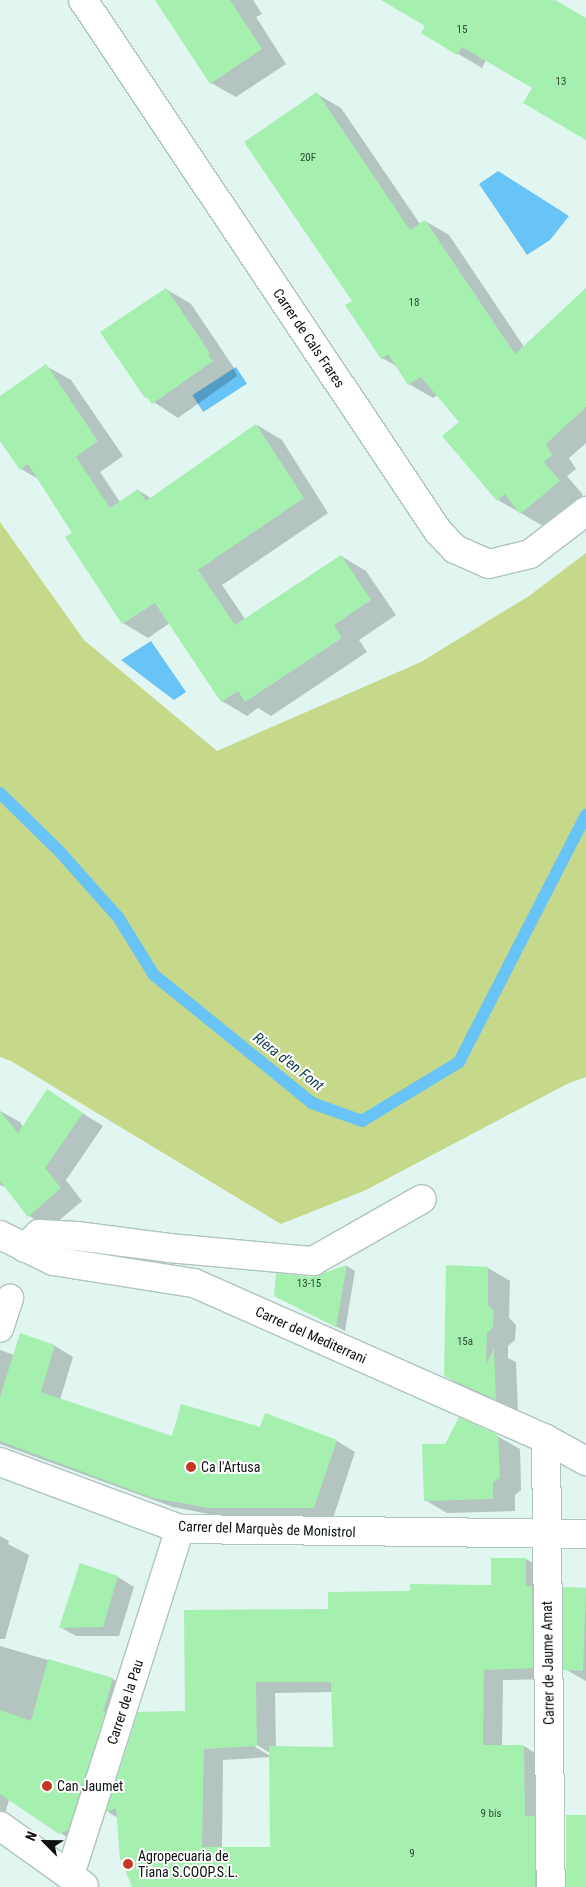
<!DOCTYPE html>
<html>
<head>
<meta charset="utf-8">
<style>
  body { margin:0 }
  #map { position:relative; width:586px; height:1887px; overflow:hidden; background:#e1f6f0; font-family:"Roboto Condensed",sans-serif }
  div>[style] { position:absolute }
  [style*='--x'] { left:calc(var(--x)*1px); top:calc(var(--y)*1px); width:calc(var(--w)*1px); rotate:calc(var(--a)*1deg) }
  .green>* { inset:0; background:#c6d88a }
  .water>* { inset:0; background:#68c3f6; transform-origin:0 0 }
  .shadow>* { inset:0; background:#0003; transform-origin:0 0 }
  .stream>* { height:12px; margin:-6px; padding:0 6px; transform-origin:6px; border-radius:6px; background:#68c3f6 }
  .building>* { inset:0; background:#a5efaf; transform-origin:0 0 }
  .roads { filter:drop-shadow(1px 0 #afc4be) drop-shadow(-1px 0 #afc4be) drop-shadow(0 1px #afc4be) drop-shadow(0 -1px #afc4be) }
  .pedestrian>* { height:26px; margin:-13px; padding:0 13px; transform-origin:13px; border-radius:13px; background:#fff }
  .minor>* { height:28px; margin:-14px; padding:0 14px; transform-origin:14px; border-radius:14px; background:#fff }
  .dots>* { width:14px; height:14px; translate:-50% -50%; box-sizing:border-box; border:2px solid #fff; border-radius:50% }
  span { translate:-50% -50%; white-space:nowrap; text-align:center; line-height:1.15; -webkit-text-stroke:4px #fff; paint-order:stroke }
  .number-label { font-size:11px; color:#314837 }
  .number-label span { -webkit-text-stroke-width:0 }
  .street-label { font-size:14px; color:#0a110f }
  .poi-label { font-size:14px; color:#0a110f }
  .left { translate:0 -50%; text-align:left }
  .water-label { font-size:15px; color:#11394e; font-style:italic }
  .north { position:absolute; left:20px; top:1817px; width:50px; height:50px; -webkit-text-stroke:4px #fff; paint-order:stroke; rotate:293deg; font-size:14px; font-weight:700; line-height:20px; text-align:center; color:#0a110f }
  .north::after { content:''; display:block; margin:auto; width:18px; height:22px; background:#0a110f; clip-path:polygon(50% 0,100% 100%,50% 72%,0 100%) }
</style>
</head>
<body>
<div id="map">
  <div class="green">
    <i style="clip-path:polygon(0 522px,84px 640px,217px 751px,421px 662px,529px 596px,586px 553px,586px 1077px,567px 1084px,366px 1190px,281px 1224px,11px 1061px,0 1057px)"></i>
  </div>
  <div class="water">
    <i style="clip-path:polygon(498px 171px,569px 216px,550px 240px,527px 255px,479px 184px)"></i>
    <i style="left:236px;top:367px;width:20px;height:52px;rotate:57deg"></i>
    <i style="clip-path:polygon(151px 641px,186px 692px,174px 700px,121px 660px)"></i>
  </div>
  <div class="shadow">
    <i style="clip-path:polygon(156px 0,253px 0,262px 14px,256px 17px,286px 64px,236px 97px,211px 83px)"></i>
    <i style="clip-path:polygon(393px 0,552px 0,586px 20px,586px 139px,534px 88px,486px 60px,482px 68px,423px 33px,427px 26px)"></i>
    <i style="clip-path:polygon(317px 94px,341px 108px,420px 224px,425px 221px,449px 235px,524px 347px,586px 290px,586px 443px,569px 458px,576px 469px,567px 476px,583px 495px,545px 527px,498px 500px,461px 422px,438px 395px,433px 398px,409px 384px,398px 367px,382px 358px,353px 301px)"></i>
    <i style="clip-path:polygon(166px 289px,191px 304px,234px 368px,237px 376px,178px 418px,146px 397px)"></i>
    <i style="clip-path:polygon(46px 366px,71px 380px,123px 456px,100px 472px,120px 502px,138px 490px,152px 499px,257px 425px,282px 440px,328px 513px,222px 585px,245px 619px,341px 556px,366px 571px,396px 615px,359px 640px,367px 652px,271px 716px,258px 708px,247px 716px,222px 701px,170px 623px,148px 638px,123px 623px,73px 533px,40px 480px,21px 469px,0 438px,0 397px)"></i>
    <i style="clip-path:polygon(47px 1091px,103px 1126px,66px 1180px,82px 1201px,50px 1228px,29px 1216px,9px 1189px,0 1185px,0 1111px,20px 1122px,23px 1127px)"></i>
    <i style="clip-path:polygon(347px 1266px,355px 1271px,345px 1331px,285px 1301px,312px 1278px)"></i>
    <i style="clip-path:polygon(447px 1267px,488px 1268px,510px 1281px,509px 1318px,516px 1325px,515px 1340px,508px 1346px,508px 1358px,516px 1362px,518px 1411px,467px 1389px,445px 1376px)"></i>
    <i style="clip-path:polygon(20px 1335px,55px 1346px,73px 1357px,60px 1400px,173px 1437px,261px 1429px,266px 1414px,337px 1441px,355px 1452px,333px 1518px,229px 1518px,173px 1507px,0 1444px,0 1350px,14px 1355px)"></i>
    <i style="clip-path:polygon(497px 1436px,520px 1449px,521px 1490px,515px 1495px,515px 1511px,447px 1513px,425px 1500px,446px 1445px)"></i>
    <i style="clip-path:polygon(0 1536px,9px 1541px,8px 1544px,29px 1555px,5px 1639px,0 1639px)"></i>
    <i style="clip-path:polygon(evenodd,492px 1559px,526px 1559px,545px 1570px,552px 1679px,503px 1680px,502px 1747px,524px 1746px,543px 1758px,556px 1887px,136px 1887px,118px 1818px,108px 1812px,139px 1713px,186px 1712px,330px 1610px,411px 1592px,492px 1586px,492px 1559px,332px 1692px,334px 1748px,276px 1747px,275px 1693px,332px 1692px,492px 1559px,252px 1742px,270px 1753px,270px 1756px,251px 1744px,252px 1742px,492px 1559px,270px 1757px,272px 1848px,222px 1848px,223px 1760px,270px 1757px)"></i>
    <i style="clip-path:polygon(118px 1577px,134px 1587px,119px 1636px,76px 1636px,60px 1627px)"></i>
    <i style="clip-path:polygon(586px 1589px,586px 1681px,565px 1669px)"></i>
    <i style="clip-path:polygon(0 1646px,113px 1679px,131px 1690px,78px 1844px,9px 1800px,0 1831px)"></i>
    <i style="left:567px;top:1817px;width:19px;height:70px"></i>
  </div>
  <div class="stream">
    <i style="--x:0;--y:793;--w:84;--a:44.5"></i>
    <i style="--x:60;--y:852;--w:87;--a:48.3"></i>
    <i style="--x:118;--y:917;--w:68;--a:58.2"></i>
    <i style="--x:154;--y:975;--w:203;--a:39"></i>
    <i style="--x:312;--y:1103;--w:53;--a:19.8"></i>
    <i style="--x:362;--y:1121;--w:114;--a:-31.3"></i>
    <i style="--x:459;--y:1062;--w:278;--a:-62.8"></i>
  </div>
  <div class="building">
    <i style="clip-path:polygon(155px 0,230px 0,262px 49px,210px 84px)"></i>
    <i style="clip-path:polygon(381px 0,555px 0,586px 18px,586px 140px,523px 103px,532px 88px,462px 47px,457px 55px,421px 33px,425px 26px)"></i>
    <i style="clip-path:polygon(317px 92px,410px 230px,425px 220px,515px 354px,586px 288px,586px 407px,546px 444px,552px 455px,544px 462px,560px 481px,520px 514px,505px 494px,497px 501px,442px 436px,459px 422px,421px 377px,408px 385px,388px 354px,381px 359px,345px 305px,352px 301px,244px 142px)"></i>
    <i style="clip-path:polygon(166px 288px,210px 353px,208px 355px,213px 361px,152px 404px,147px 397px,145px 398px,100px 332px)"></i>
    <i style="clip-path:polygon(46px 364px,98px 441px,76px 457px,110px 508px,138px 489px,146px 501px,256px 424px,304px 498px,198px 570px,235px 625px,341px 555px,371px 600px,334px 625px,342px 638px,245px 702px,238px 691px,221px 702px,155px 603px,122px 624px,65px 537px,72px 533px,28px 464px,20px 470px,0 441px,0 396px)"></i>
    <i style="clip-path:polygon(47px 1089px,83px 1113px,45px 1168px,61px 1188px,28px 1217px,0 1181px,0 1111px,18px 1133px)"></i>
    <i style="clip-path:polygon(347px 1265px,336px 1327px,274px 1296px,276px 1273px,312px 1277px)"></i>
    <i style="clip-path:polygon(446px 1265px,488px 1267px,488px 1305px,494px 1311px,493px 1327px,487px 1333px,486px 1365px,494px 1348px,496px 1400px,444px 1376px)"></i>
    <i style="clip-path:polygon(20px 1333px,55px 1345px,41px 1392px,172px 1436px,181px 1404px,260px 1427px,265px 1413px,337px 1440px,314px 1508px,209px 1508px,153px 1498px,0 1441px,0 1397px)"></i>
    <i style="clip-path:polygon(459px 1417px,498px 1435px,500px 1478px,493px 1482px,493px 1499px,424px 1501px,422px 1444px,445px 1444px)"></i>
    <i style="clip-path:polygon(evenodd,491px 1558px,526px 1558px,526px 1586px,532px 1586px,533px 1668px,484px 1670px,483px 1745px,524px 1745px,525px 1816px,535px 1816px,535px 1887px,132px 1887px,120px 1858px,116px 1808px,106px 1812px,138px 1712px,185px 1711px,184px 1610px,328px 1609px,328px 1592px,410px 1591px,410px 1584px,491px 1585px,491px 1558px,256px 1682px,331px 1682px,333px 1747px,269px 1746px,270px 1847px,202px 1847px,204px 1749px,257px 1746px,256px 1682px)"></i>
    <i style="clip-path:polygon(80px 1563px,118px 1576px,103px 1627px,59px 1628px)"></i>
    <i style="left:563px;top:1587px;width:23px;height:83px;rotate:2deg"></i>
    <i style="clip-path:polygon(48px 1659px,113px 1678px,103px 1712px,106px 1712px,68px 1830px,59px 1834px,0 1794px,0 1710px,31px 1721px)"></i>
    <i style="left:566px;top:1815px;width:20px;height:72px"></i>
  </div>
  <div class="roads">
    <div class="pedestrian">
      <i style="--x:0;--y:1329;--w:33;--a:-72"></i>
    </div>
    <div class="minor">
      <i style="--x:83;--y:0;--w:639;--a:56.24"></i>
      <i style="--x:438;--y:531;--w:25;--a:47"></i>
      <i style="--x:455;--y:549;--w:37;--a:24"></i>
      <i style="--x:489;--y:564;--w:42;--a:-13.7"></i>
      <i style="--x:530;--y:554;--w:71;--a:-37.5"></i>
      <i style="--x:0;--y:1235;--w:59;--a:26.1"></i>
      <i style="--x:53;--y:1261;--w:143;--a:8.9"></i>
      <i style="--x:194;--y:1283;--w:385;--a:23.9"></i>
      <i style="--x:546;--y:1439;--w:46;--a:28.8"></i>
      <i style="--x:25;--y:1248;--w:20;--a:-45"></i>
      <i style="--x:39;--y:1234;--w:38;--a:3"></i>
      <i style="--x:77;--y:1236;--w:93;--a:7.4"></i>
      <i style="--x:169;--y:1248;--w:145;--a:5.2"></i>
      <i style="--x:313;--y:1261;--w:125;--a:-29.6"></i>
      <i style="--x:546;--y:1439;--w:448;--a:89.4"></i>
      <i style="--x:0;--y:1462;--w:192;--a:20.4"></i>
      <i style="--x:180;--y:1529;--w:406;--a:0.7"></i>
      <i style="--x:0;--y:1826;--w:103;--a:35.5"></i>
      <i style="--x:70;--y:1875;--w:363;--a:-72.4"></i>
    </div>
  </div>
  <div class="dots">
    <i style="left:191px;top:1467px;background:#c43823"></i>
    <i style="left:47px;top:1786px;background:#c43823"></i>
    <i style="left:128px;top:1864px;background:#c43823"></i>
  </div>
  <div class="number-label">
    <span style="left:462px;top:30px">15</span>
    <span style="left:561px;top:82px">13</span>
    <span style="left:308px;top:158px">20F</span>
    <span style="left:414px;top:303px">18</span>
    <span style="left:309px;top:1284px">13-15</span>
    <span style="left:465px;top:1342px">15a</span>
    <span style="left:491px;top:1814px">9 bis</span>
    <span style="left:412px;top:1854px">9</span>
  </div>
  <div class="street-label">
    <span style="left:309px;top:338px;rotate:56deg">Carrer de Cals Frares</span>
    <span style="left:311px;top:1335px;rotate:24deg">Carrer del Mediterrani</span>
    <span style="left:267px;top:1529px;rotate:2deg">Carrer del Marquès de Monistrol</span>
    <span style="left:548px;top:1663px;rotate:-91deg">Carrer de Jaume Amat</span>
    <span style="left:125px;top:1702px;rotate:-72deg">Carrer de la Pau</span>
  </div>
  <div class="poi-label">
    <span class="left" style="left:201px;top:1467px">Ca l'Artusa</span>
    <span class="left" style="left:57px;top:1786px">Can Jaumet</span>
    <span class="left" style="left:138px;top:1864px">Agropecuaria de<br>Tiana S.COOP.S.L.</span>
  </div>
  <div class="water-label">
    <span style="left:288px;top:1062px;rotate:38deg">Riera d'en Font</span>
  </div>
  <div class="north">N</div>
</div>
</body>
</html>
